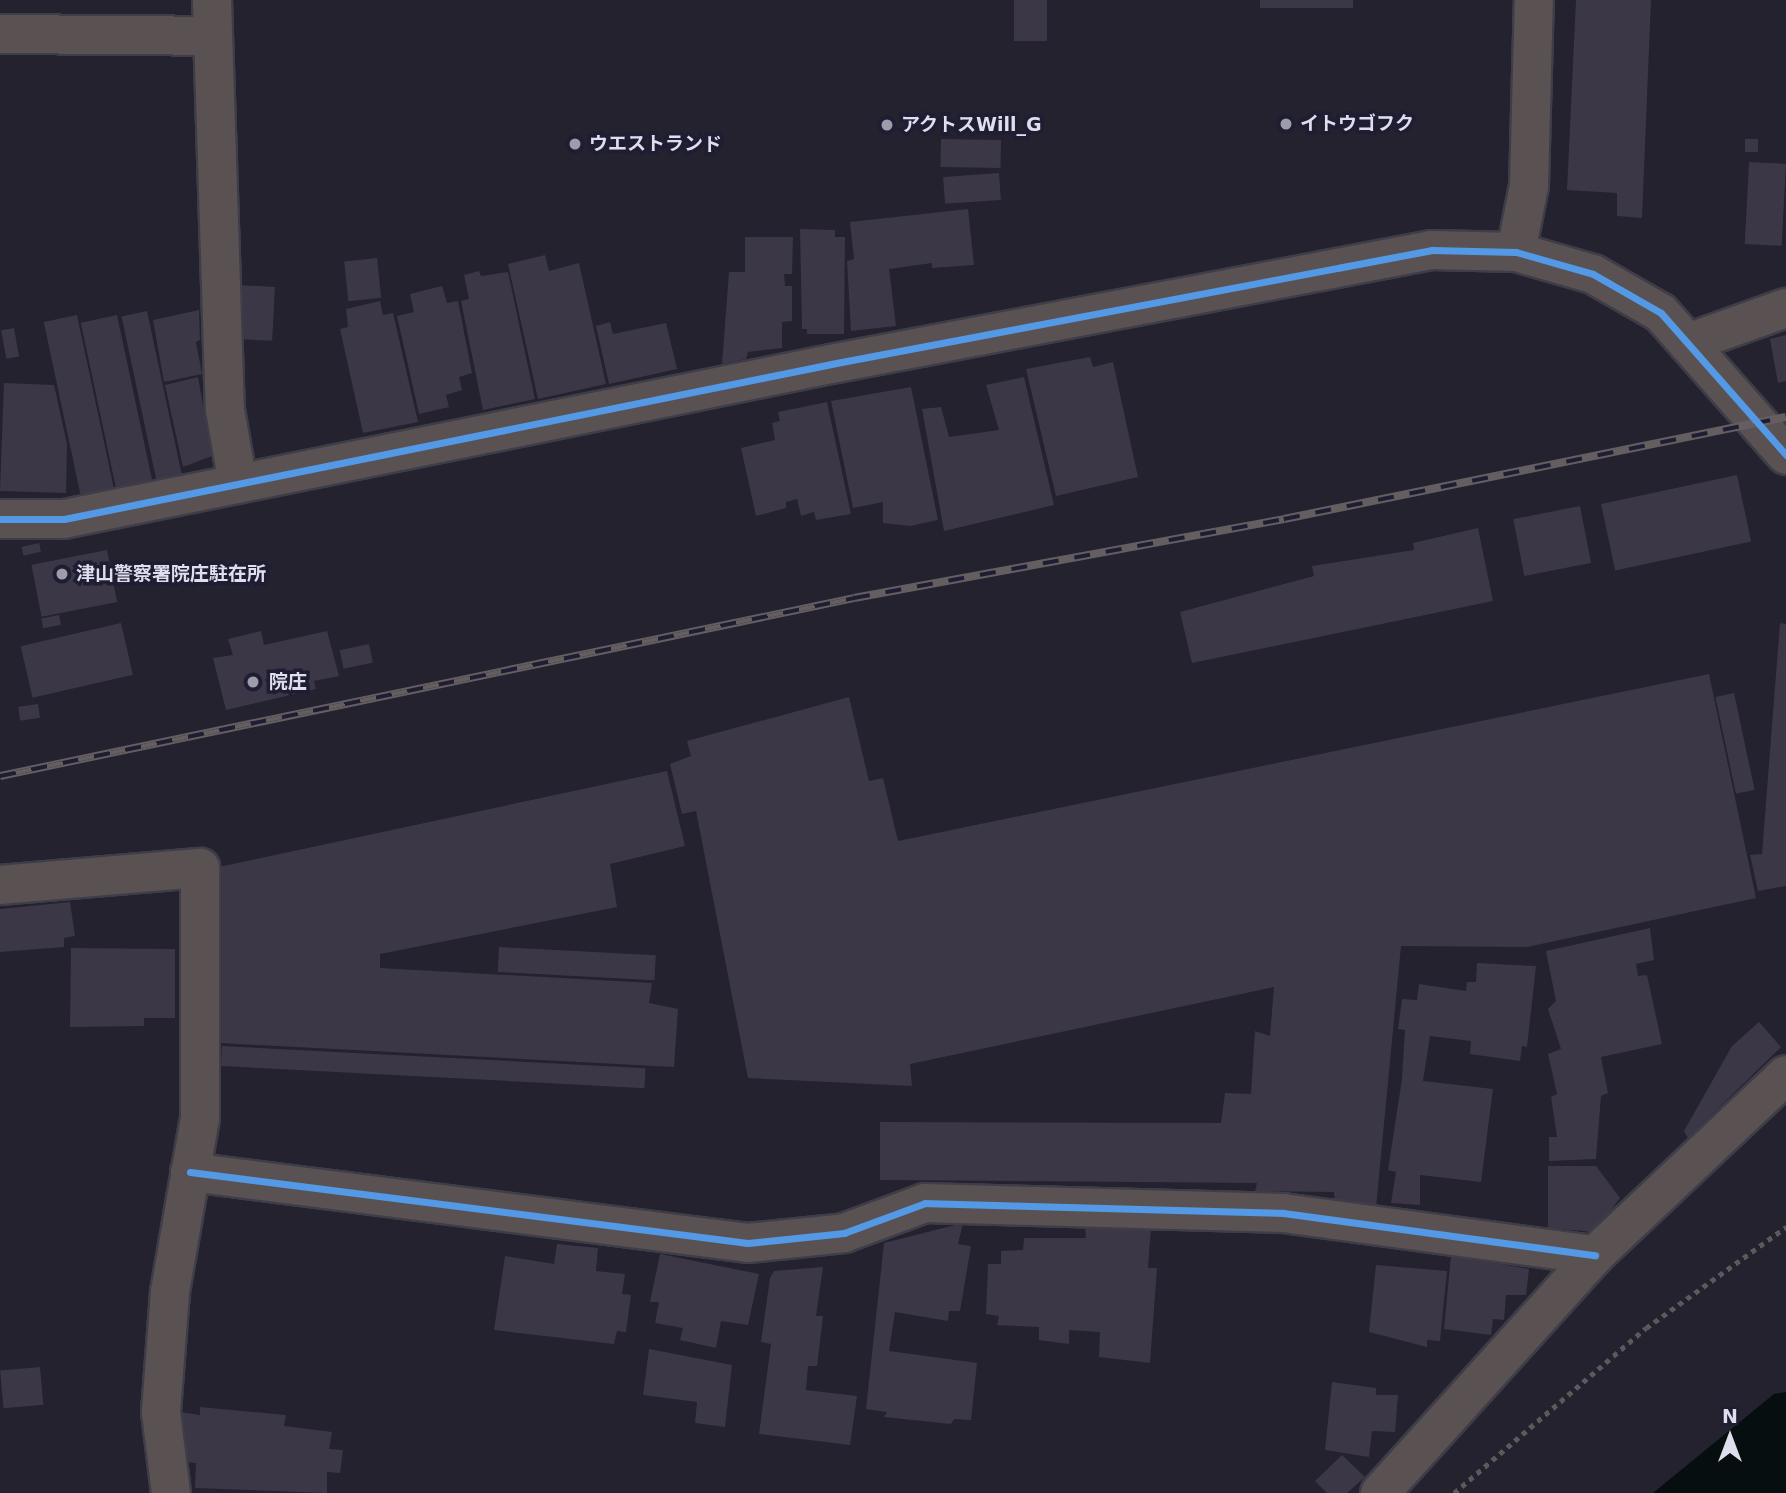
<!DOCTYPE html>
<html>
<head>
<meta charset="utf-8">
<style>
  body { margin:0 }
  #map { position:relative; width:1786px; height:1493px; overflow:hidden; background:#23222e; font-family:"DejaVu Sans","Noto Sans JP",sans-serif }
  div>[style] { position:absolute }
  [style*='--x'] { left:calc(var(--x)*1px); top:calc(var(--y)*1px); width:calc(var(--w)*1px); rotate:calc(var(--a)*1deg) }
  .water>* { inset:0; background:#060e0f }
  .building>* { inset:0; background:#3c3746; transform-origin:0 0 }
  .path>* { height:4.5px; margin-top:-2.25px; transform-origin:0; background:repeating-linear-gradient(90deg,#5d585a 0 5px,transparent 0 10px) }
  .roads { filter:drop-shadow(2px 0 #3e3d48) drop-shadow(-2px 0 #3e3d48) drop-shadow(0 2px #3e3d48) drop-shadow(0 -2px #3e3d48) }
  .minor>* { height:38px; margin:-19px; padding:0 19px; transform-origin:19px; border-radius:19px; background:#5a5252 }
  .rail>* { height:8px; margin-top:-4px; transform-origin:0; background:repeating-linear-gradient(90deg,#1f1d33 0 16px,#645e61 0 32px); box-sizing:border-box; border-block:2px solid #645e61 }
  .cycleway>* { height:7px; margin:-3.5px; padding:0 3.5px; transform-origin:3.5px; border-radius:3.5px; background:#5399e6 }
  .dots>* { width:19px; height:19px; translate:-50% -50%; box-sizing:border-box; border:4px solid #1f1d33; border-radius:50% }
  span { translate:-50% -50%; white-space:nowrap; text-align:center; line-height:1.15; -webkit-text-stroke:7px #1f1d33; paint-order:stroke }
  .poi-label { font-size:19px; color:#dfdeed; font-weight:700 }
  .left { translate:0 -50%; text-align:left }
  .north { position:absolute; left:1695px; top:1402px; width:70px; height:70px; -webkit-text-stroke:5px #1f1d33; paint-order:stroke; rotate:0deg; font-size:19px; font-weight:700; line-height:28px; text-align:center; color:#dfdeed }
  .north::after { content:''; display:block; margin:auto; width:24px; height:32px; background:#dfdeed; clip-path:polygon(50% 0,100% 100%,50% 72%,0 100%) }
</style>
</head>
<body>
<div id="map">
  <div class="water">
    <i style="clip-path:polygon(1786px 1392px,1786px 1493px,1653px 1493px,1774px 1394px)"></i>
  </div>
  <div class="building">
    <i style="left:1014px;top:0;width:33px;height:41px"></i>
    <i style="left:1260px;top:0;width:93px;height:8px"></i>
    <i style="clip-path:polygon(1576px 0,1651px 0,1642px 218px,1617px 216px,1617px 193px,1567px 190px)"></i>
    <i style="left:941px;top:139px;width:60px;height:28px;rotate:1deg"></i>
    <i style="left:1745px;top:139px;width:13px;height:13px"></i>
    <i style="left:1749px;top:162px;width:37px;height:82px;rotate:3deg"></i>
    <i style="left:999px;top:173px;width:27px;height:56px;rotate:86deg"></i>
    <i style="clip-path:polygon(968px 209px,974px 265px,932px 268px,932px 263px,889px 269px,896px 326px,851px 331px,847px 261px,854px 259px,850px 222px)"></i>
    <i style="clip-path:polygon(800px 229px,835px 230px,835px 237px,845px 237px,844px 334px,807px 334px,807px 329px,802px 329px)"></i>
    <i style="clip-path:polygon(745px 237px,793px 237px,792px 274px,784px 274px,785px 286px,792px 286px,792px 321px,782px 322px,782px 348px,748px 352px,746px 359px,722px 364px,729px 272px,745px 272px)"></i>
    <i style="clip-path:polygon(545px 255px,549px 271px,579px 263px,606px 384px,538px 399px,508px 264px)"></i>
    <i style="left:377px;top:258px;width:40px;height:33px;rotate:84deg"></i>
    <i style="clip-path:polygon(479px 271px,481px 276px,508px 272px,535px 399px,483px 410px,461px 301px,469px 299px,464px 275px)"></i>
    <i style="left:238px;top:285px;width:37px;height:54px;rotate:3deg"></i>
    <i style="clip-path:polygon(442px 286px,447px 303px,458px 301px,472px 373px,459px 377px,462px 390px,446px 395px,449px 407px,419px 414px,397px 316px,414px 312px,410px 294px)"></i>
    <i style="clip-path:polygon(380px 301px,383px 315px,393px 313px,418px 422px,363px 433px,340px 329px,348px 327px,346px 309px)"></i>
    <i style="clip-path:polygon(199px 310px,200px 340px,196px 342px,202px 374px,164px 382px,153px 320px)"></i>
    <i style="left:147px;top:311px;width:169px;height:26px;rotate:78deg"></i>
    <i style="left:77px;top:315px;width:181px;height:34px;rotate:78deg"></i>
    <i style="left:117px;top:315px;width:172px;height:37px;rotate:78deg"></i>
    <i style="clip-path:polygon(610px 322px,613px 334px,666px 323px,677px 369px,609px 384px,596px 326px)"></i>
    <i style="left:14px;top:328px;width:29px;height:13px;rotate:80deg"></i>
    <i style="clip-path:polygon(1786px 335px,1786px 381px,1778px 383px,1770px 339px)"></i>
    <i style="clip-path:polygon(1090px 357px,1093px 367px,1113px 362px,1138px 477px,1056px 496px,1026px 369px)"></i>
    <i style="clip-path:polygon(198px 377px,212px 456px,183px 467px,165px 385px)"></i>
    <i style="clip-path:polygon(1024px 377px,1054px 505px,944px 531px,922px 409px,941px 407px,949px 437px,999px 430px,986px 385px)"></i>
    <i style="clip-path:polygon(4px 383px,54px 385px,67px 444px,66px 493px,0 491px)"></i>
    <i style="clip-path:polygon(911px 387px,938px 520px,910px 526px,883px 523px,883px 502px,853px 508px,831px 401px)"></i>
    <i style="clip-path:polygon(827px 402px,851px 514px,816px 520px,814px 512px,801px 516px,797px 499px,786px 502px,786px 508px,756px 516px,741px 448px,775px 440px,772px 423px,780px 421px,778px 412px)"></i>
    <i style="left:1737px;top:475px;width:68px;height:139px;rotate:78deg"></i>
    <i style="left:1580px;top:506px;width:58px;height:68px;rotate:79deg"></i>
    <i style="clip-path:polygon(1478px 528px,1493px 601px,1192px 663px,1180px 612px,1314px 576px,1312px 566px,1414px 550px,1413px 543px)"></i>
    <i style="left:39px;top:543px;width:9px;height:18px;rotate:77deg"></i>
    <i style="left:107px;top:550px;width:53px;height:77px;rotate:79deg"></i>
    <i style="left:59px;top:615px;width:10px;height:18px;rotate:79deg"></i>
    <i style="left:121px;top:623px;width:53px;height:103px;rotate:77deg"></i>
    <i style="clip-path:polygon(1780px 623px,1786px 624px,1786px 886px,1758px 891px,1750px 855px,1762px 854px)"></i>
    <i style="clip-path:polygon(261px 631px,264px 645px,327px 631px,339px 676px,314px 681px,316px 689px,226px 710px,213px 658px,233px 655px,228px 639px)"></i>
    <i style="left:369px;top:644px;width:19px;height:30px;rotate:78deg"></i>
    <i style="clip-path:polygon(1709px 674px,1756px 898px,1527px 947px,1401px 946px,1376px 1208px,1335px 1205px,1334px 1192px,1255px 1191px,1257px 1183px,880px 1180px,880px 1122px,1221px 1123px,1225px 1093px,1251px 1094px,1255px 1031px,1270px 1036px,1274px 987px,910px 1064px,912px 1086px,748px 1078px,696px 811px,682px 814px,670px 764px,691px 756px,687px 741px,849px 697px,869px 781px,883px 778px,898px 841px)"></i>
    <i style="left:1734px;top:693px;width:99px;height:19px;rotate:78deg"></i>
    <i style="left:38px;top:704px;width:14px;height:20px;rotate:82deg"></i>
    <i style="clip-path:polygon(667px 771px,685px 846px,610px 864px,617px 907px,380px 954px,380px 968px,652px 983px,649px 1003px,678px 1009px,674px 1067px,220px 1043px,219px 867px)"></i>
    <i style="clip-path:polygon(70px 902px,75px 936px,64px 938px,64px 947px,0 952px,0 909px)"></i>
    <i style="clip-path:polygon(1650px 928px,1654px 960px,1636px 964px,1638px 976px,1647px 975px,1662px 1044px,1601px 1057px,1608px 1093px,1601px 1096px,1596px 1159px,1549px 1161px,1549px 1137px,1557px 1137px,1551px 1097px,1557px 1094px,1548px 1054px,1561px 1049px,1548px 1009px,1556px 1001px,1546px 951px)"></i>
    <i style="left:499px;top:947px;width:157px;height:25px;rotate:3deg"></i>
    <i style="clip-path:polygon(71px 948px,175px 949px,175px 1018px,144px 1018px,144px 1026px,70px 1027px)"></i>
    <i style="clip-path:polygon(1477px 963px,1536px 966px,1527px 1047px,1522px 1046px,1520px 1061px,1470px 1054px,1471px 1041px,1430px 1036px,1423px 1081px,1493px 1089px,1481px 1182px,1420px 1175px,1420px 1205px,1391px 1203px,1396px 1172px,1388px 1170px,1402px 1079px,1405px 1030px,1398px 1029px,1402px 999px,1417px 1000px,1419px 984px,1466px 991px,1467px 982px,1476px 982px)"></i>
    <i style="clip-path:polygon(1759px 1022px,1781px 1047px,1688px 1138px,1684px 1131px,1732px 1046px)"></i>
    <i style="left:222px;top:1046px;width:424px;height:20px;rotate:3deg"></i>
    <i style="clip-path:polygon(1548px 1166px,1596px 1166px,1620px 1198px,1594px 1232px,1548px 1228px)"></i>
    <i style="clip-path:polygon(963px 1223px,958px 1244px,971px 1246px,960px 1311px,949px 1311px,948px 1321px,895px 1312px,889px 1351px,977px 1363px,971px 1420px,954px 1419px,951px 1424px,884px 1417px,887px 1412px,866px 1409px,884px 1243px)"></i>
    <i style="clip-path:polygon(1085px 1227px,1151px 1227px,1148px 1268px,1157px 1268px,1150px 1363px,1099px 1357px,1100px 1332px,1069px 1330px,1069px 1344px,1039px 1340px,1039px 1327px,997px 1325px,999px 1316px,986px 1314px,988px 1264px,1001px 1264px,1001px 1251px,1023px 1250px,1024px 1238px,1086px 1238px)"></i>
    <i style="clip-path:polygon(557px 1244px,598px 1248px,596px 1271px,625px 1274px,622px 1294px,631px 1295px,626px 1332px,617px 1331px,614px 1344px,494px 1330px,505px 1256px,554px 1264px)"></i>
    <i style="clip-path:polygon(660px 1254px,759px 1274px,748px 1325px,721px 1321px,716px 1348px,680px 1340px,683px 1328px,655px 1323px,659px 1302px,650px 1302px)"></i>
    <i style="clip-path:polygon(1451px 1255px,1529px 1269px,1526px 1295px,1506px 1295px,1504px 1320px,1493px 1319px,1491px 1335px,1444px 1329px)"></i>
    <i style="clip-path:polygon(1376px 1265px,1447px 1271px,1440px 1341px,1427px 1340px,1427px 1347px,1369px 1332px)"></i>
    <i style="clip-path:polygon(823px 1267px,816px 1316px,823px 1316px,817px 1366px,808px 1366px,806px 1390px,857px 1396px,850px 1445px,759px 1434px,771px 1344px,761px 1342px,770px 1278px,774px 1271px)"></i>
    <i style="clip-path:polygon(649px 1349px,732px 1365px,725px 1427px,695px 1423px,697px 1402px,643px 1395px)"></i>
    <i style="left:40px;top:1367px;width:38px;height:40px;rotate:85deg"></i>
    <i style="clip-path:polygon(1332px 1382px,1376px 1388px,1376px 1395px,1398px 1395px,1395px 1432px,1372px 1431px,1369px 1457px,1325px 1450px)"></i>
    <i style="clip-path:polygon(200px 1407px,286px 1415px,284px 1426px,332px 1432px,329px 1449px,343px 1450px,340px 1473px,327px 1472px,327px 1493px,195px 1488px,196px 1463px,183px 1462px,180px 1412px,200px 1415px)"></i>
    <i style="clip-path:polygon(1342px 1455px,1365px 1477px,1347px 1493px,1327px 1493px,1315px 1481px)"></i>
  </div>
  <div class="path">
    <i style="--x:1454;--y:1493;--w:253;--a:-40.7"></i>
    <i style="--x:1646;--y:1328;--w:173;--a:-35.8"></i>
  </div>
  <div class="roads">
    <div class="minor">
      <i style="--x:212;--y:0;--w:410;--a:88.2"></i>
      <i style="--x:225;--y:410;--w:75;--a:80"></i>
      <i style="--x:0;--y:34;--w:213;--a:0.5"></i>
      <i style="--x:1516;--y:252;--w:67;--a:-78.9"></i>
      <i style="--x:1529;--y:186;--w:186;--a:-88.5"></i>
      <i style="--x:1688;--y:343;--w:104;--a:-19.7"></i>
      <i style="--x:0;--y:519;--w:64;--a:0"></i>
      <i style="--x:64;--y:519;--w:783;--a:-11.42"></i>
      <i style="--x:831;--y:364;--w:612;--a:-10.74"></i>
      <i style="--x:1432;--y:250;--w:84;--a:1.4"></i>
      <i style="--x:1516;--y:252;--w:80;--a:15.9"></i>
      <i style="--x:1593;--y:274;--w:78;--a:29.8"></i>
      <i style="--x:1661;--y:313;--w:189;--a:48.6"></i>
      <i style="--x:0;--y:885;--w:201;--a:-4.9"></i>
      <i style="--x:200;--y:868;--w:250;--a:90"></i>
      <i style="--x:200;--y:1118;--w:177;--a:99.8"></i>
      <i style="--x:170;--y:1292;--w:120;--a:94.3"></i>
      <i style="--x:161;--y:1412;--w:82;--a:83"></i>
      <i style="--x:190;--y:1172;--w:562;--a:7.25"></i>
      <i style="--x:748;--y:1243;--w:97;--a:-5.9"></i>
      <i style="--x:844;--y:1233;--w:86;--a:-20.3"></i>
      <i style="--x:925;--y:1203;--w:358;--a:1.6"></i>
      <i style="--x:1283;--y:1213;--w:315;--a:7.7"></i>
      <i style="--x:1380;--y:1493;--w:321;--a:-47.9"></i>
      <i style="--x:1595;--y:1255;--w:262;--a:-43.3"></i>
    </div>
  </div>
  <div class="rail">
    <i style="--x:0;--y:776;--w:872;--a:-11.77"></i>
    <i style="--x:854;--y:598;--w:437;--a:-10.4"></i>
    <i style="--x:1284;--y:519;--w:512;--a:-11.49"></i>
  </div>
  <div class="cycleway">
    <i style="--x:0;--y:519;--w:64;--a:0"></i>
    <i style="--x:64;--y:519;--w:783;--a:-11.42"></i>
    <i style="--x:831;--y:364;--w:612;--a:-10.74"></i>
    <i style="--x:1432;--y:250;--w:84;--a:1.4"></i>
    <i style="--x:1516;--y:252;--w:80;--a:15.9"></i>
    <i style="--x:1593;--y:274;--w:78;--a:29.8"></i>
    <i style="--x:1661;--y:313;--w:189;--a:48.6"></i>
    <i style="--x:190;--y:1172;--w:562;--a:7.25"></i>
    <i style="--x:748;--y:1243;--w:97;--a:-5.9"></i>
    <i style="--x:844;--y:1233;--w:86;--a:-20.3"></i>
    <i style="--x:925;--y:1203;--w:358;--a:1.6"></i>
    <i style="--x:1283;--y:1213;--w:315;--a:7.7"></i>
  </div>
  <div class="dots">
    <i style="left:1286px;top:124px;background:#9d9caa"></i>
    <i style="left:887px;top:125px;background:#9d9caa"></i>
    <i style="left:575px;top:144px;background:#9d9caa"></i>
    <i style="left:62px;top:574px;background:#9d9caa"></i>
    <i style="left:253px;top:682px;background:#9d9caa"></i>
  </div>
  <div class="poi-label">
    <span class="left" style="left:1300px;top:124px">イトウゴフク</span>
    <span class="left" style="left:901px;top:125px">アクトスWill_G</span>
    <span class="left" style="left:589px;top:144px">ウエストランド</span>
    <span class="left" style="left:76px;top:574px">津山警察署院庄駐在所</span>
    <span class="left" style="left:269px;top:682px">院庄</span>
  </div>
  <div class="north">N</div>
</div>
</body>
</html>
